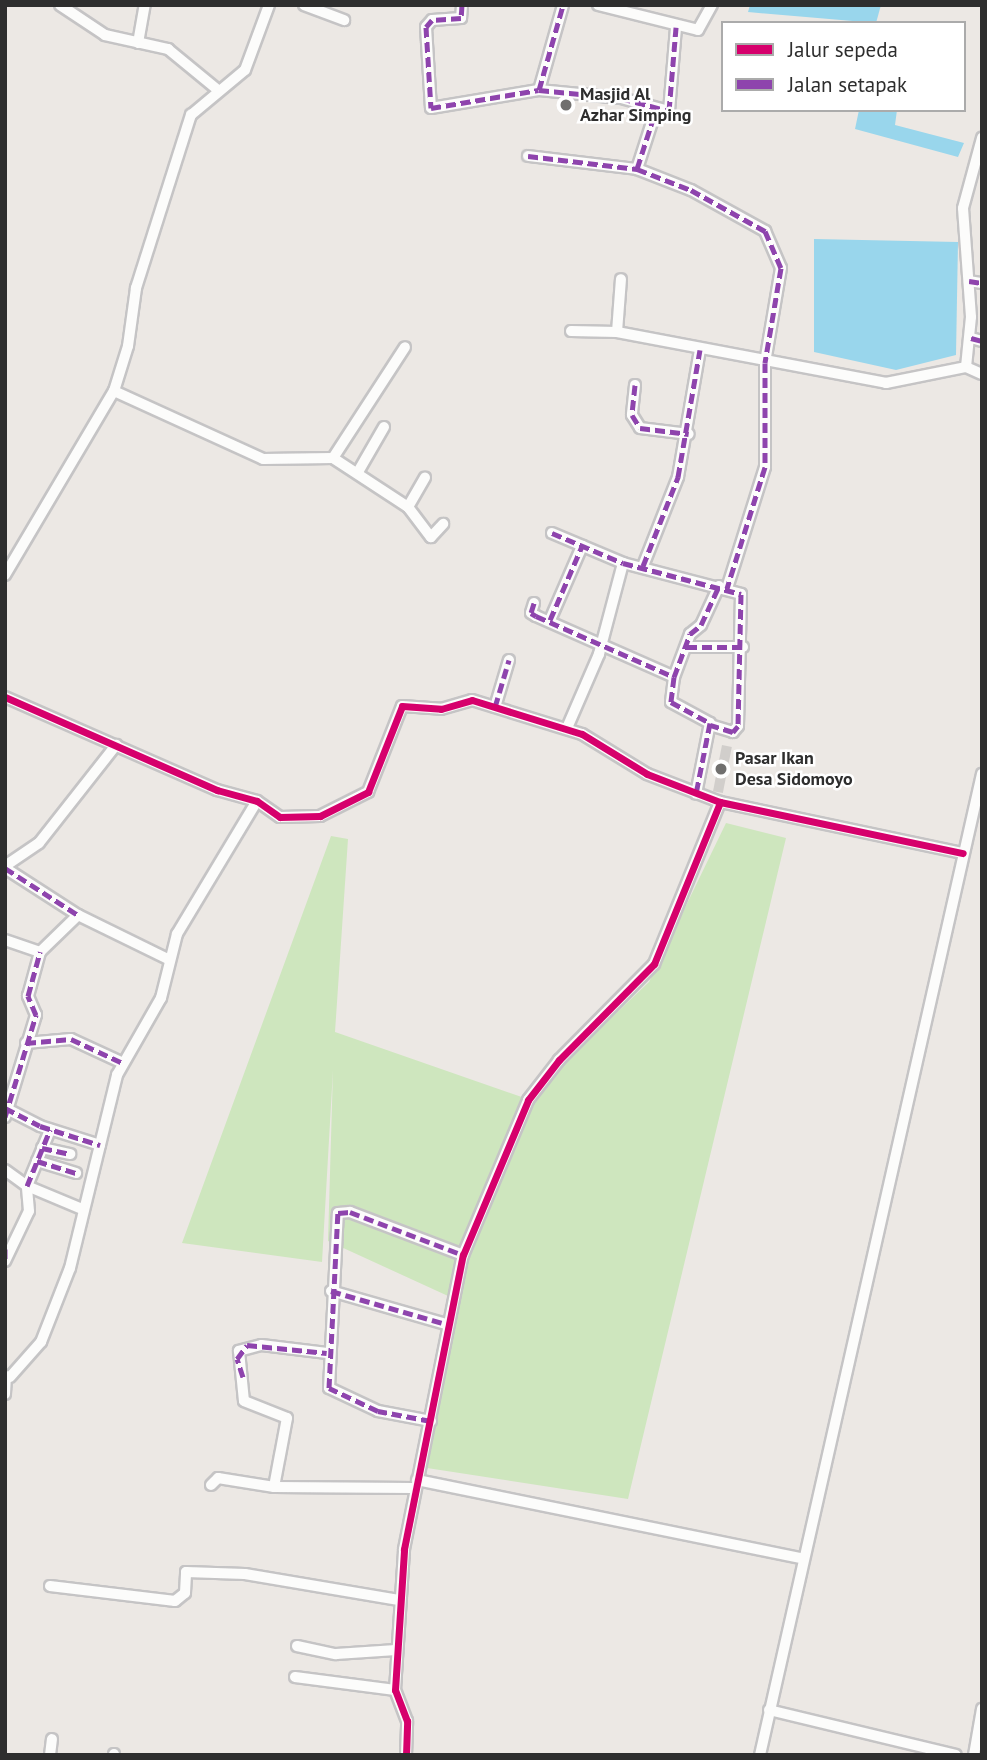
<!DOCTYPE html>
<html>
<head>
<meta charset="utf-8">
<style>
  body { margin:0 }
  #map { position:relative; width:987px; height:1760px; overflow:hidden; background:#ece8e4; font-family:"PT Sans",sans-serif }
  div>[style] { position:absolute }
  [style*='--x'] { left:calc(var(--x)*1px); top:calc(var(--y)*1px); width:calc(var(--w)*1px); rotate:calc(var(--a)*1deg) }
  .green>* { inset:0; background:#cee6be }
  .water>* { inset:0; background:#99d6ec }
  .building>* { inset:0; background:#d1cecb; transform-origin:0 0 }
  .roads { filter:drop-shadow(2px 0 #c5c4c5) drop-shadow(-2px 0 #c5c4c5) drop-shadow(0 2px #c5c4c5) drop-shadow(0 -2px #c5c4c5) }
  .minor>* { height:10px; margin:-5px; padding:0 5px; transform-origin:5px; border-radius:5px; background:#fcfcfb }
  .quiet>* { height:5px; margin-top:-2.5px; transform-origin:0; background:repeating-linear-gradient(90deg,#8e44ad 0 10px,transparent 0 15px) }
  .cycleway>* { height:7px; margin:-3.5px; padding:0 3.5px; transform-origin:3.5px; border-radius:3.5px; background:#d6006c }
  .dots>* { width:19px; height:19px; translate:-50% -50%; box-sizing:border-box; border:4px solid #fff; border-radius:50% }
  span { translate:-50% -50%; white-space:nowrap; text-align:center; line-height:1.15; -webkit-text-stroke:5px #fff; paint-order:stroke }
  .poi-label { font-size:18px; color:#2e2e2e; font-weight:700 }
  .left { translate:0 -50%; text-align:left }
  .frame { position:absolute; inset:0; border:7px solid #2e2e2e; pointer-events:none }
  .legend { position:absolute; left:721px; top:21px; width:245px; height:91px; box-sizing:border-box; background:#fff; border:2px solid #ababab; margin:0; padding:9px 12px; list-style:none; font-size:21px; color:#2e2e2e }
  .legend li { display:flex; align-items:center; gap:14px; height:35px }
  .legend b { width:35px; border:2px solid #ababab }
</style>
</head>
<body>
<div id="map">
  <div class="green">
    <i style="clip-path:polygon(726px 823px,786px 838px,628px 1499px,427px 1468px,461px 1297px,459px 1301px,328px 1241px,333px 1070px,322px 1262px,182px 1243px,331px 836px,348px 839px,335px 1032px,536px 1102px,546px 1080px,649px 982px)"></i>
  </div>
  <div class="water">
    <i style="clip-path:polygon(750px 5px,881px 5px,876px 23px,748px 12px)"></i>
    <i style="clip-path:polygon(859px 110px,897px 110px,895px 125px,964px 143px,958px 157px,855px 129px)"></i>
    <i style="clip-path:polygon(814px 239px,958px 242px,956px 355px,896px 370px,814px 352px)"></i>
  </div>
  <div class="building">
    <i style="left:722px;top:745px;width:10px;height:47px;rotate:11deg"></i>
  </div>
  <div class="roads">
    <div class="minor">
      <i style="--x:60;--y:5;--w:54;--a:33.7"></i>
      <i style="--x:105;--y:35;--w:65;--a:12.5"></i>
      <i style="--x:168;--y:49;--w:65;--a:39.4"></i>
      <i style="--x:304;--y:5;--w:43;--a:20.6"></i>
      <i style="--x:462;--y:5;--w:13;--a:94"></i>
      <i style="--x:461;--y:18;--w:29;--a:176"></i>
      <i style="--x:432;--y:20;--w:9;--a:131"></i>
      <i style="--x:426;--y:27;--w:81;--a:86.5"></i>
      <i style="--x:431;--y:108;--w:109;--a:-9.5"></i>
      <i style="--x:539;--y:90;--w:82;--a:5.6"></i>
      <i style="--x:621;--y:98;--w:46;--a:15.3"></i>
      <i style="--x:598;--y:5;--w:103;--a:14"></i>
      <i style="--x:698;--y:30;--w:29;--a:-61"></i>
      <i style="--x:138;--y:43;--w:39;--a:-80"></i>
      <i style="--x:539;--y:90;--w:88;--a:-74.2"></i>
      <i style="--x:669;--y:111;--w:16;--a:162"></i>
      <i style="--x:654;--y:116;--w:56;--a:107.8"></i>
      <i style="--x:637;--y:169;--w:58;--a:21.3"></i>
      <i style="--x:691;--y:190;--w:85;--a:29"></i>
      <i style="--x:765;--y:231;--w:40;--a:66.6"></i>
      <i style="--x:781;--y:268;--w:96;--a:99.6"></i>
      <i style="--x:765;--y:363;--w:104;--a:90"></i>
      <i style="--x:765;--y:467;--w:127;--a:107.4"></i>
      <i style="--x:669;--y:111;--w:84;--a:-85.2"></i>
      <i style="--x:528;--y:156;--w:110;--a:6.8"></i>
      <i style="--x:969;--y:281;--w:13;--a:9"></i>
      <i style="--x:571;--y:331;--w:46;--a:1.2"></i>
      <i style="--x:617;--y:332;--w:274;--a:10.7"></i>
      <i style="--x:886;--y:383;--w:82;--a:-11.3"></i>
      <i style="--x:966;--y:367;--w:17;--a:24"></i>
      <i style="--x:617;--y:332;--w:53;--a:-85.7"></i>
      <i style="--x:971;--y:338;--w:11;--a:15"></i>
      <i style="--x:966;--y:367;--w:50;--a:-84.3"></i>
      <i style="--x:971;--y:317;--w:109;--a:-94.2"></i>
      <i style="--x:963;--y:208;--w:73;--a:-74.8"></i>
      <i style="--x:635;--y:385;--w:30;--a:96"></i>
      <i style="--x:632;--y:415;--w:15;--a:58"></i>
      <i style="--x:640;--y:428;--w:49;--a:7"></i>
      <i style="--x:114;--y:391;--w:164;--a:24.5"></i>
      <i style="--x:263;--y:459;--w:70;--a:-0.8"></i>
      <i style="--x:333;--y:458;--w:90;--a:33.2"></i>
      <i style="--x:408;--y:507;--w:38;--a:53"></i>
      <i style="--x:431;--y:537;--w:18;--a:-47"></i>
      <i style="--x:333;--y:458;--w:132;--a:-57"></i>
      <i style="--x:358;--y:472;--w:52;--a:-60"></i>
      <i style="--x:408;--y:507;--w:34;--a:-60"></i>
      <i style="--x:552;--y:533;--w:77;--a:22.9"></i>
      <i style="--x:623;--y:563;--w:122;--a:14.7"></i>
      <i style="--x:741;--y:594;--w:132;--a:91.3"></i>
      <i style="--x:738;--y:726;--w:8;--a:130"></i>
      <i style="--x:733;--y:732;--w:24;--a:-163"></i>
      <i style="--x:643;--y:566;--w:96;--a:-68.5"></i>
      <i style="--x:678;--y:477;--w:129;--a:-80.2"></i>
      <i style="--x:5;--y:575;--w:214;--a:-59.4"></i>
      <i style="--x:114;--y:391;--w:47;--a:-72.7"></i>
      <i style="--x:128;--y:346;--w:59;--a:-82.1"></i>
      <i style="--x:136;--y:288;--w:182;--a:-72.4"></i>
      <i style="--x:191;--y:115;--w:70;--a:-39.8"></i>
      <i style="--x:245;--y:70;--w:69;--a:-69.7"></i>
      <i style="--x:534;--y:603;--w:10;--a:107"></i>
      <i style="--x:531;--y:613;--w:6;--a:31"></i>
      <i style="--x:536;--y:616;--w:151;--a:23.8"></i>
      <i style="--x:674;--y:677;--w:46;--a:-69.6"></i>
      <i style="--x:690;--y:634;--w:14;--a:-39"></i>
      <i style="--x:701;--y:625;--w:43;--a:-65.2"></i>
      <i style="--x:550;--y:620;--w:81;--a:-66.6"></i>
      <i style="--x:687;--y:647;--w:56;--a:0"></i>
      <i style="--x:674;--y:677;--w:25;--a:97"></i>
      <i style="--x:671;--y:702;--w:44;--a:28.3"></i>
      <i style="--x:710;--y:723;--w:72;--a:101.2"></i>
      <i style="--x:5;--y:697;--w:232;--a:23.7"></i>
      <i style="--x:217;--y:790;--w:41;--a:15.4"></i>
      <i style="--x:257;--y:801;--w:28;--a:35"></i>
      <i style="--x:280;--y:817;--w:40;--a:-1.4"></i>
      <i style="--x:320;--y:816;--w:54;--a:-26.6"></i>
      <i style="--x:368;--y:792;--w:92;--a:-68.4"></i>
      <i style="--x:402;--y:706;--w:39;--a:4"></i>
      <i style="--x:441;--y:709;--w:32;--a:-16"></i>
      <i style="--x:472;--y:700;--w:115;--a:17.2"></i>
      <i style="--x:582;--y:734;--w:76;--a:31.6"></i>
      <i style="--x:647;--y:774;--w:78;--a:21"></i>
      <i style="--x:720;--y:802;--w:248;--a:11.9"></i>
      <i style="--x:495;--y:707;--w:49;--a:-73.4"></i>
      <i style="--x:567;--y:728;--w:81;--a:-66.6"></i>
      <i style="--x:599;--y:654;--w:94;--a:-75.2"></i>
      <i style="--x:5;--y:866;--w:41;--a:-34.1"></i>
      <i style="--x:39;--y:843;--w:125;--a:-51.8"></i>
      <i style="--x:5;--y:868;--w:87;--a:32.8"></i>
      <i style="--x:5;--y:940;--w:37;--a:19"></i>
      <i style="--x:40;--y:952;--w:53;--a:-44.2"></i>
      <i style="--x:78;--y:915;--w:102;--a:26.1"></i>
      <i style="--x:26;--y:1043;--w:45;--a:-5.1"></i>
      <i style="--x:71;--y:1039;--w:57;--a:24.8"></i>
      <i style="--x:5;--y:1108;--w:39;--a:27"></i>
      <i style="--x:40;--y:1126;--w:63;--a:17.6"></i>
      <i style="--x:5;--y:1117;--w:107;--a:-73.1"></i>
      <i style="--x:36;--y:1015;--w:21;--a:-113"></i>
      <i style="--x:28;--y:996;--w:46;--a:-74.7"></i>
      <i style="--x:42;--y:1148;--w:29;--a:12"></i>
      <i style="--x:37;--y:1161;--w:41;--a:17.1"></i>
      <i style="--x:5;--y:1170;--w:27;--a:36"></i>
      <i style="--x:27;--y:1186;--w:60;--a:22.7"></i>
      <i style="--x:5;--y:1261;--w:55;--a:-64.4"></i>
      <i style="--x:29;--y:1211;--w:25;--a:-95"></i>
      <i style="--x:27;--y:1186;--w:61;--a:-67.7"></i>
      <i style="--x:331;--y:1291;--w:120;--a:16"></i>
      <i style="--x:327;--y:1353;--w:66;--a:-173.1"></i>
      <i style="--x:261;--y:1345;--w:23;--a:165"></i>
      <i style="--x:239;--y:1351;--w:50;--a:84.3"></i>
      <i style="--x:244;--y:1401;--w:46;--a:21.6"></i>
      <i style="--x:287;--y:1418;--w:70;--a:100.7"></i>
      <i style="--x:274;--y:1487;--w:139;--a:0.4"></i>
      <i style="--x:10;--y:1377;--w:47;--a:-48.5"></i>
      <i style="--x:41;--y:1342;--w:79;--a:-68.6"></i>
      <i style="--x:70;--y:1268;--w:199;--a:-76.3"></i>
      <i style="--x:117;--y:1075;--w:89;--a:-60.3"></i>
      <i style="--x:161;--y:998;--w:66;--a:-76"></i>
      <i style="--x:177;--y:934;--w:155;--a:-59"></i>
      <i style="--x:5;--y:1394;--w:18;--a:-87"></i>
      <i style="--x:431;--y:1421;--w:54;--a:-169.3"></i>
      <i style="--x:378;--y:1411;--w:54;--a:-154.9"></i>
      <i style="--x:329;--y:1388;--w:175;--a:-87.1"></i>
      <i style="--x:338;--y:1213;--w:12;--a:-5"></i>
      <i style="--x:350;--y:1212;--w:121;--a:20.8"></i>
      <i style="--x:417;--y:1480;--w:393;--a:11.5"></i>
      <i style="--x:211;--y:1485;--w:10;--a:-45"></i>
      <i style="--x:218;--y:1478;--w:57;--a:9.1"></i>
      <i style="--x:50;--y:1586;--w:126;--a:6.8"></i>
      <i style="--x:175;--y:1601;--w:13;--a:-39"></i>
      <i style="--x:185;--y:1593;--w:21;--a:-87"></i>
      <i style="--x:186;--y:1572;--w:59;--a:1.9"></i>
      <i style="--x:245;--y:1574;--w:156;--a:9.6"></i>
      <i style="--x:297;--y:1646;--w:40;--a:12"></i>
      <i style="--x:336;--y:1654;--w:60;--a:-3.8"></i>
      <i style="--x:295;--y:1677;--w:101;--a:7.4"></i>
      <i style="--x:769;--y:1710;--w:192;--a:13.5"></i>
      <i style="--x:50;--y:1755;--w:16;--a:-83"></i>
      <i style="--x:114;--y:1755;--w:1;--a:-90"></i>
      <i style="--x:406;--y:1755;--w:34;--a:-88"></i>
      <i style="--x:407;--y:1721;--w:33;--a:-111"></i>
      <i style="--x:395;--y:1690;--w:141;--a:-86.3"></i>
      <i style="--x:404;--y:1549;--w:300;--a:-78.7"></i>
      <i style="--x:463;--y:1255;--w:168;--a:-67.2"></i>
      <i style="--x:528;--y:1100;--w:51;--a:-52.2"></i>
      <i style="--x:559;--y:1060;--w:135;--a:-45.3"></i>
      <i style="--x:654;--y:964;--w:175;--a:-67.8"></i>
      <i style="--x:760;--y:1755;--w:1006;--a:-77.25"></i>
      <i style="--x:974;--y:1755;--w:47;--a:-80.1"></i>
    </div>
  </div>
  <div class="quiet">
    <i style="--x:462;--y:5;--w:13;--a:94"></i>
    <i style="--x:461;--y:18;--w:29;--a:176"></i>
    <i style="--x:432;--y:20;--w:9;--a:131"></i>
    <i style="--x:426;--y:27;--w:81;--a:86.5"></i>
    <i style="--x:431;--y:108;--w:109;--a:-9.5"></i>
    <i style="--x:539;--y:90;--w:82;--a:5.6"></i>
    <i style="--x:621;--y:98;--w:50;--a:15.2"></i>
    <i style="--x:539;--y:90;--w:88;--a:-74.2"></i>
    <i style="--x:669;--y:111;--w:16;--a:162"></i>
    <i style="--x:654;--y:116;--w:56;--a:107.8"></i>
    <i style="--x:637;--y:169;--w:58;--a:21.3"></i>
    <i style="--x:691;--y:190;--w:85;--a:29"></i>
    <i style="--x:765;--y:231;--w:40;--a:66.6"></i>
    <i style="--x:781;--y:268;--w:96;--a:99.6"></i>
    <i style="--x:765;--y:363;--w:104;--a:90"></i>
    <i style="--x:765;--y:467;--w:127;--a:107.4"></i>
    <i style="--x:669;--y:111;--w:84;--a:-85.2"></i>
    <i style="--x:528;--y:156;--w:110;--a:6.8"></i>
    <i style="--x:969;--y:281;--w:13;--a:9"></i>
    <i style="--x:971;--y:338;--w:11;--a:15"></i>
    <i style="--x:635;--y:385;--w:30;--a:96"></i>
    <i style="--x:632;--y:415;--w:15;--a:58"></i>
    <i style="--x:640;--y:428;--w:49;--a:7"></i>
    <i style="--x:552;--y:533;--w:77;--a:22.9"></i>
    <i style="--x:623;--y:563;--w:122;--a:14.7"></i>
    <i style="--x:741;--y:594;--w:132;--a:91.3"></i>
    <i style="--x:738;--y:726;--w:8;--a:130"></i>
    <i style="--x:733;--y:732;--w:24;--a:-163"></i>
    <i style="--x:643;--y:566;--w:96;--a:-68.5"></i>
    <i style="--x:678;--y:477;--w:129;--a:-80.2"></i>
    <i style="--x:534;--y:603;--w:10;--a:107"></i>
    <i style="--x:531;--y:613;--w:6;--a:31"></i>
    <i style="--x:536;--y:616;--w:151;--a:23.8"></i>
    <i style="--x:674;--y:677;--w:46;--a:-69.6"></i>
    <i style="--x:690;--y:634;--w:14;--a:-39"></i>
    <i style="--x:701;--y:625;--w:43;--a:-65.2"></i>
    <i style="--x:550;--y:620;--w:81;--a:-66.6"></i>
    <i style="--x:687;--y:647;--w:56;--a:0"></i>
    <i style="--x:674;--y:677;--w:25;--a:97"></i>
    <i style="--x:671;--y:702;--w:44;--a:28.3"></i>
    <i style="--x:710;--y:723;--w:72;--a:101.2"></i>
    <i style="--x:495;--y:707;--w:49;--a:-73.4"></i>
    <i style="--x:5;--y:868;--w:87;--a:32.8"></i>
    <i style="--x:26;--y:1043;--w:45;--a:-5.1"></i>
    <i style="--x:71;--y:1039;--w:57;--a:24.8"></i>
    <i style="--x:5;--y:1108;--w:39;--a:27"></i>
    <i style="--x:40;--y:1126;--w:63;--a:17.6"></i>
    <i style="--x:5;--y:1117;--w:107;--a:-73.1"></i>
    <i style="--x:36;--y:1015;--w:21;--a:-113"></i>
    <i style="--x:28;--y:996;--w:46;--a:-74.7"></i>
    <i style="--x:42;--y:1148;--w:29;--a:12"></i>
    <i style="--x:37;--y:1161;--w:41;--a:17.1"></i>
    <i style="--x:27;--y:1186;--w:61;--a:-67.7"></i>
    <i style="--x:5;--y:1249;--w:12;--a:90"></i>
    <i style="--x:331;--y:1291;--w:120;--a:16"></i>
    <i style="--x:243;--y:1377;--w:19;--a:-108"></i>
    <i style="--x:237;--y:1359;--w:17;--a:-54"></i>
    <i style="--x:247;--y:1345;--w:80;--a:5.7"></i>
    <i style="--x:431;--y:1421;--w:54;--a:-169.3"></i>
    <i style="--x:378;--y:1411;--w:54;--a:-154.9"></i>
    <i style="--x:329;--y:1388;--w:175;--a:-87.1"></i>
    <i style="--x:338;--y:1213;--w:12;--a:-5"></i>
    <i style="--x:350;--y:1212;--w:121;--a:20.8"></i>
  </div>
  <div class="cycleway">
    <i style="--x:5;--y:697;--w:232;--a:23.7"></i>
    <i style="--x:217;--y:790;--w:41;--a:15.4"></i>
    <i style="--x:257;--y:801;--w:28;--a:35"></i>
    <i style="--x:280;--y:817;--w:40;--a:-1.4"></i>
    <i style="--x:320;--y:816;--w:54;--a:-26.6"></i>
    <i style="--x:368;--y:792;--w:92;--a:-68.4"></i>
    <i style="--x:402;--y:706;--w:39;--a:4"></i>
    <i style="--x:441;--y:709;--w:32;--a:-16"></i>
    <i style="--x:472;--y:700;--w:115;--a:17.2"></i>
    <i style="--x:582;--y:734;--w:76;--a:31.6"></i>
    <i style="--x:647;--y:774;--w:78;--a:21"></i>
    <i style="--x:720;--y:802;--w:248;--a:11.9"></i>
    <i style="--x:406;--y:1755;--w:34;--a:-88"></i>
    <i style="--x:407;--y:1721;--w:33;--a:-111"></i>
    <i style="--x:395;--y:1690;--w:141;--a:-86.3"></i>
    <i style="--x:404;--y:1549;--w:300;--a:-78.7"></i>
    <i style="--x:463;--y:1255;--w:168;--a:-67.2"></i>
    <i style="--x:528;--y:1100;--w:51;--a:-52.2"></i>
    <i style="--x:559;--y:1060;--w:135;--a:-45.3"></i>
    <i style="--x:654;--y:964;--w:175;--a:-67.8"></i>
  </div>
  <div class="dots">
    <i style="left:566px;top:105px;background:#706f6e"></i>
    <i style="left:721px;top:769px;background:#706f6e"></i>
  </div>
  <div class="poi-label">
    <span class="left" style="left:580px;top:105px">Masjid Al<br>Azhar Simping</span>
    <span class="left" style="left:735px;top:769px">Pasar Ikan<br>Desa Sidomoyo</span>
  </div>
  <div class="frame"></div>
  <ul class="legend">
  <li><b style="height:9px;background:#d6006c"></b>Jalur sepeda</li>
  <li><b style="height:9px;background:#8e44ad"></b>Jalan setapak</li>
  </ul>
</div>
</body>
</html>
